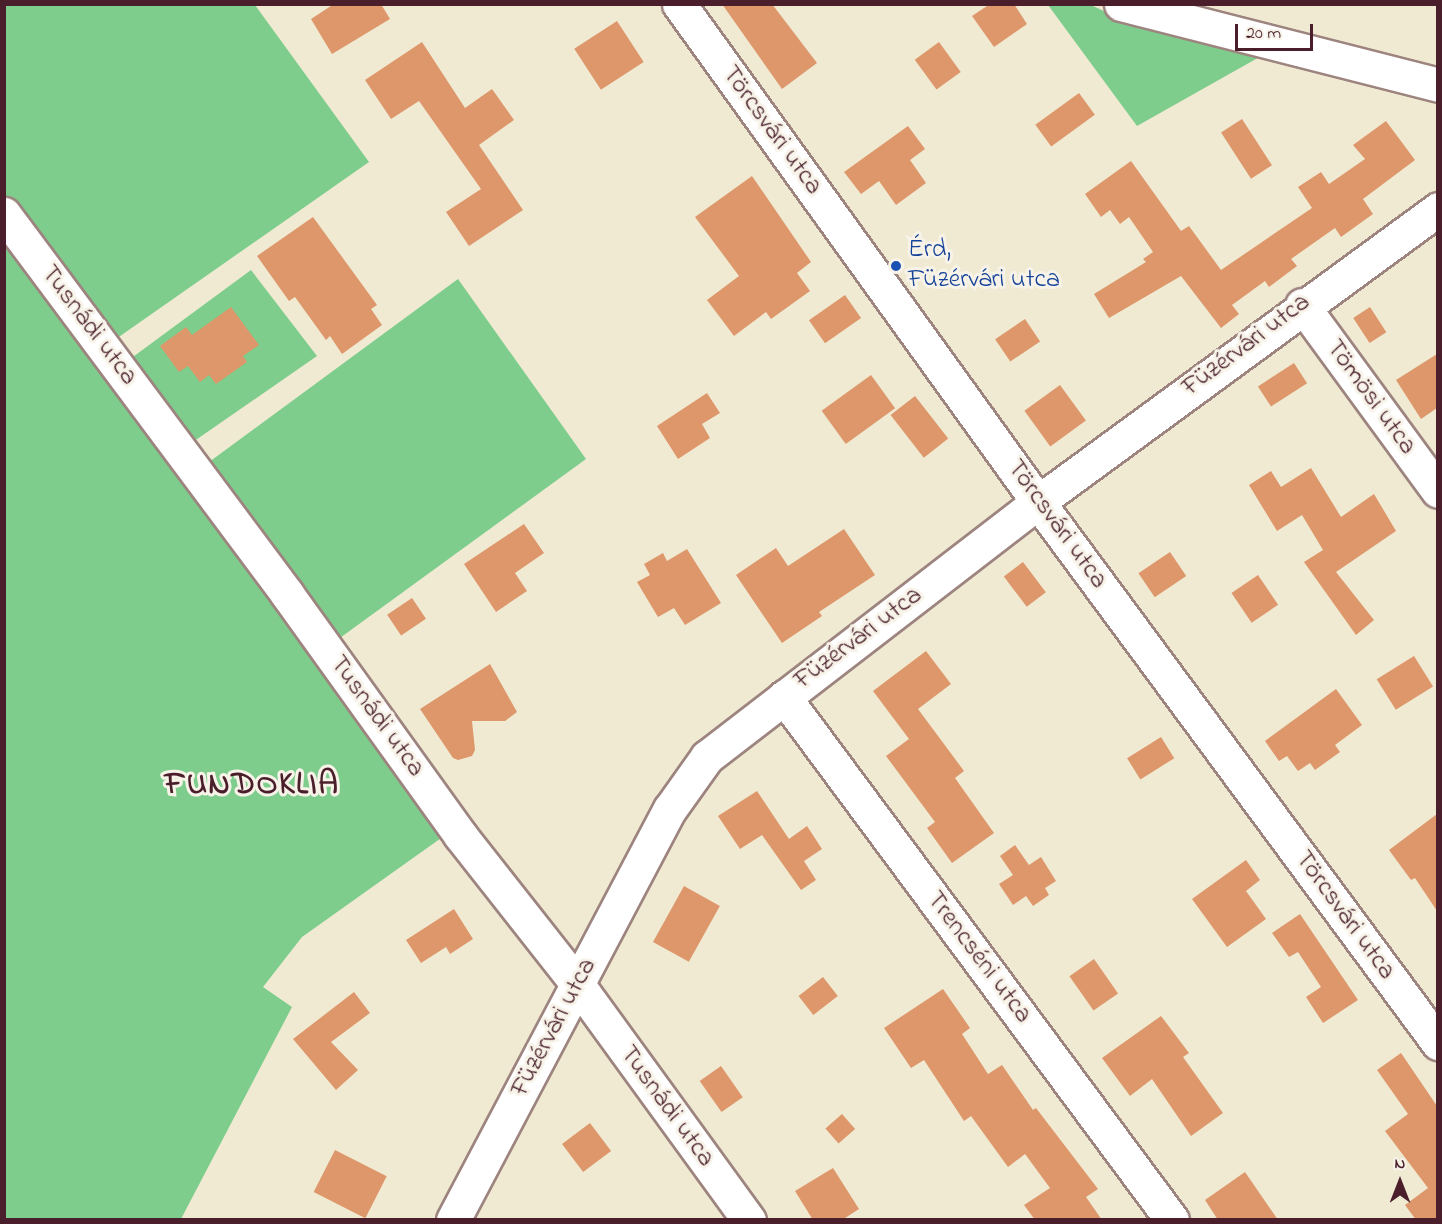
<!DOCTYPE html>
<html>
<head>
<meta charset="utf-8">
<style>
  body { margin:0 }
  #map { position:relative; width:1442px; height:1224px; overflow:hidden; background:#f0ead3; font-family:"Indie Flower",sans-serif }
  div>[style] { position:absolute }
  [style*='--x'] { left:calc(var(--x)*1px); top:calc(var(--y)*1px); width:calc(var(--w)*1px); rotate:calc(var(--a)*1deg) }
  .green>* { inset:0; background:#7ecd8d }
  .building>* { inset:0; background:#dd976b; transform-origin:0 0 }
  .roads { filter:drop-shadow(2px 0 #9d847f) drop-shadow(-2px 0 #9d847f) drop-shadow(0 2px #9d847f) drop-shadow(0 -2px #9d847f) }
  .minor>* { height:33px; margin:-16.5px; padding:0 16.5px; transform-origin:16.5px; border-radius:16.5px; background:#fff }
  .dots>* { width:16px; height:16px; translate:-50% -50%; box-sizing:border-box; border:3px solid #f7f3e8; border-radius:50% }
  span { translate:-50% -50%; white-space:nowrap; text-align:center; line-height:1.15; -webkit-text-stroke:6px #f7f3e8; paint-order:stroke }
  .street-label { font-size:26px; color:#4a1f2b }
  .transit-label { font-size:26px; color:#164399 }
  .left { translate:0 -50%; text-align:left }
  .district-label { font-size:32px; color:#4a1f2b; font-weight:700; letter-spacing:1.5px }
  .frame { position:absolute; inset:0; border:6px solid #4a1f2b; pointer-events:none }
  .north { position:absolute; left:1370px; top:1152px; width:60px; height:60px; -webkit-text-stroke:4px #f7f3e8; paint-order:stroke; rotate:0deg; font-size:16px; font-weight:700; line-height:24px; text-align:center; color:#4a1f2b }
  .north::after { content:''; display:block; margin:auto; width:21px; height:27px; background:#4a1f2b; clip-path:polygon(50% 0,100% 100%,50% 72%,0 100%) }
  .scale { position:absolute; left:1235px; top:24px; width:78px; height:27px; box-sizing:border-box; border:3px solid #4a1f2b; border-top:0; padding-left:8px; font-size:18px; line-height:21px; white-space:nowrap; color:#4a1f2b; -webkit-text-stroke:4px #f7f3e8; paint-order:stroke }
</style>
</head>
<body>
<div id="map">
  <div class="green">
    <i style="clip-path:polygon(5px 5px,255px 5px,369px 162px,113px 341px,126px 362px,251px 270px,317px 356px,190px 444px,205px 465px,458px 279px,586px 459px,322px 651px,451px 831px,302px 937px,263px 987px,292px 1007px,181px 1219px,5px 1220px)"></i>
    <i style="clip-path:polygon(1048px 5px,1091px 5px,1110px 14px,1263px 55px,1137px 126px)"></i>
  </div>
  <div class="building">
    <i style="clip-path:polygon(334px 4px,381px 4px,390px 19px,332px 54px,311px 19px)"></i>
    <i style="clip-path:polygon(722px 4px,772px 4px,817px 63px,782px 89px)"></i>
    <i style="clip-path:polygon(990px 4px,1014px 4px,1027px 24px,994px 47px,972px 16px)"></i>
    <i style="left:617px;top:21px;width:49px;height:51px;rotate:57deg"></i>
    <i style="clip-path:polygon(422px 42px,465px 108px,492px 89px,514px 120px,479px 145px,523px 210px,469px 246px,446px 212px,481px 189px,419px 101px,391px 119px,365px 80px)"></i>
    <i style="left:939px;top:42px;width:37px;height:30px;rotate:54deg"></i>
    <i style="left:1079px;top:93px;width:27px;height:54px;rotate:54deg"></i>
    <i style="left:1242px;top:119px;width:55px;height:25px;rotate:57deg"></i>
    <i style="clip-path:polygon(1386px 121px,1415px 160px,1363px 199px,1373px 214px,1341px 237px,1335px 228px,1291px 259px,1297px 266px,1269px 287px,1265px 281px,1232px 305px,1239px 314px,1221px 328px,1181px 276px,1109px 318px,1094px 294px,1146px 262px,1143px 259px,1153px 252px,1129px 217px,1120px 224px,1110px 210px,1101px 217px,1085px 194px,1131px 161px,1181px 231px,1189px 226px,1221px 270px,1312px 208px,1298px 187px,1321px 172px,1329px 184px,1365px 159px,1353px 145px)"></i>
    <i style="clip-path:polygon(908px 126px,925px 149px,910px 160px,926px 183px,896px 205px,879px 181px,861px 194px,844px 172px)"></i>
    <i style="clip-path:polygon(752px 176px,811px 262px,797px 273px,810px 291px,771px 319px,766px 312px,734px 336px,707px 300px,739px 276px,695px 217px)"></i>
    <i style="clip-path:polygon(313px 217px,377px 305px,371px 309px,382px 325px,342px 354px,330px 336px,326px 340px,295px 297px,289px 301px,257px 256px)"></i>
    <i style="left:845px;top:295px;width:28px;height:44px;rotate:55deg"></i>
    <i style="clip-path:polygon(231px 307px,259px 345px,243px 356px,247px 362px,216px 384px,209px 375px,200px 382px,188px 366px,179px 372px,160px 346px,186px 327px,192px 335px)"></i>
    <i style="left:1370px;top:307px;width:30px;height:20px;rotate:57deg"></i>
    <i style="left:1025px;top:319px;width:27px;height:36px;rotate:56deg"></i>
    <i style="clip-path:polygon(1437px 354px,1437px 408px,1421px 419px,1396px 380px)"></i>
    <i style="left:1294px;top:363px;width:24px;height:43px;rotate:57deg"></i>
    <i style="left:871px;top:375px;width:41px;height:61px;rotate:54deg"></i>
    <i style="left:1060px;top:385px;width:44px;height:44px;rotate:54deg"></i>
    <i style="clip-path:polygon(707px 393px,720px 413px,702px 424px,710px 438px,678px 459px,657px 426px)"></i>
    <i style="left:915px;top:396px;width:54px;height:31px;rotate:52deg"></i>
    <i style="clip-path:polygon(1311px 468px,1341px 517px,1374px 494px,1396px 531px,1336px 572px,1374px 620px,1356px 635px,1304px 562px,1323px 550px,1302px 515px,1277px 531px,1249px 485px,1271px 471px,1281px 487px)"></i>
    <i style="clip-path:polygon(524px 524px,544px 553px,515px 573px,527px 591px,496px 612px,464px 564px)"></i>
    <i style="clip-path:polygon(844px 529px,875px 575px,819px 612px,822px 616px,782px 643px,736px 575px,776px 548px,788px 566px)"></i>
    <i style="clip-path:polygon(687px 549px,721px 603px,685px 625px,674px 608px,658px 617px,637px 582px,650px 575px,644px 564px,663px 553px,667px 561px)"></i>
    <i style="left:1170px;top:552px;width:29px;height:38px;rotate:56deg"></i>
    <i style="left:1023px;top:562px;width:38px;height:24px;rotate:53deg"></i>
    <i style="left:1258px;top:575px;width:36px;height:32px;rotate:56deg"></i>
    <i style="left:412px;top:598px;width:25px;height:30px;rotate:56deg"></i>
    <i style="clip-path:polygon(926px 651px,951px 684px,918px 709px,964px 771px,955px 778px,994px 833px,952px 863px,927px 828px,935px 822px,886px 756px,909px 739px,873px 691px)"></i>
    <i style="left:1414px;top:656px;width:36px;height:44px;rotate:58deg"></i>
    <i style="clip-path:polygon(490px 664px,517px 712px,505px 721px,472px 721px,475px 750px,472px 756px,458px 760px,453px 758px,420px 709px)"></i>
    <i style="clip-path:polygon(1336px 689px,1362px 725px,1335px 745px,1340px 752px,1315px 770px,1310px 763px,1298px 771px,1287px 756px,1279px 761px,1265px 741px)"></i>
    <i style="left:1161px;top:737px;width:25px;height:40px;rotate:58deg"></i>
    <i style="clip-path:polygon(757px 791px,789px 839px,807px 826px,822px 849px,804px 861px,816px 880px,801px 890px,762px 835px,740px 849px,718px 816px)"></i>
    <i style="clip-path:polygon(1437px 814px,1437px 911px,1415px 878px,1411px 880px,1389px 850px)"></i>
    <i style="clip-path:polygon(1015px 845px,1029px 865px,1041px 857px,1056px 881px,1045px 888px,1049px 895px,1033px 906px,1026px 896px,1013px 905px,999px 884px,1013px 875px,1000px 856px)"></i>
    <i style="clip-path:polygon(1246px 860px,1260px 880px,1246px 891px,1266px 919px,1227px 947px,1192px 899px)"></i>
    <i style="left:684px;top:886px;width:41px;height:64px;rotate:29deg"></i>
    <i style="clip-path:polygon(454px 909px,473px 939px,450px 954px,446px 947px,421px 963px,406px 940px)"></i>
    <i style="clip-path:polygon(1300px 914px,1358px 1000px,1323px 1023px,1306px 997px,1321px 987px,1298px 952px,1289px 957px,1272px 933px)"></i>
    <i style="left:1094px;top:959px;width:42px;height:30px;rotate:55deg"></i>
    <i style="left:823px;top:977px;width:24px;height:31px;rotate:52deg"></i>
    <i style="clip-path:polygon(943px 989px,970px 1028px,962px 1034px,988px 1074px,1002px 1065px,1033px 1110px,1036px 1108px,1098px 1189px,1086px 1197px,1102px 1220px,1035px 1220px,1024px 1205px,1050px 1188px,1025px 1154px,1008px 1167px,971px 1116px,964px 1121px,924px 1060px,911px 1068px,884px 1028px)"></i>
    <i style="clip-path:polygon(354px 992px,370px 1013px,331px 1042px,358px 1070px,336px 1090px,293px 1039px)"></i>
    <i style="clip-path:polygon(1161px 1016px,1189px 1053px,1183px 1057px,1223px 1113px,1191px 1136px,1152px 1079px,1130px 1096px,1102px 1058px)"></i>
    <i style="clip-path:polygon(1401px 1053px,1437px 1106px,1437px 1220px,1416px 1220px,1405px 1205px,1428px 1188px,1385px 1131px,1408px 1114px,1377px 1070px)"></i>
    <i style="left:721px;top:1066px;width:38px;height:26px;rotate:55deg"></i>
    <i style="left:842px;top:1114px;width:20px;height:22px;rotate:49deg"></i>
    <i style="left:590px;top:1123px;width:35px;height:35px;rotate:53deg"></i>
    <i style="left:335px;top:1150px;width:58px;height:47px;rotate:27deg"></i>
    <i style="clip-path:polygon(833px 1168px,859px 1209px,842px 1220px,813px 1220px,795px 1191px)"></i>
    <i style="clip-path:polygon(1245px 1172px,1278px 1220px,1218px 1220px,1205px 1200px)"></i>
  </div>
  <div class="roads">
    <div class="minor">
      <i style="--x:679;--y:4;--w:614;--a:54.21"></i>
      <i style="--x:1038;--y:502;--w:673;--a:53.52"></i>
      <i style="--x:1121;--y:4;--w:327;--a:14.3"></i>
      <i style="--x:4;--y:214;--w:474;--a:53.3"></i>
      <i style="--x:287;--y:594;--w:297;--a:54.3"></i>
      <i style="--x:460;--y:835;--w:191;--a:51.8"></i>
      <i style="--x:578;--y:985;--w:291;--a:54"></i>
      <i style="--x:1302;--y:305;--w:230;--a:53.8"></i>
      <i style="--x:784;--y:697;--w:651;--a:53.43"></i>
      <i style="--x:453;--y:1220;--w:465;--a:-62.2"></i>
      <i style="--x:670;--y:809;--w:64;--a:-54.6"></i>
      <i style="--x:707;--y:757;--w:418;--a:-37.6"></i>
      <i style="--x:1038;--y:502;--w:496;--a:-36.2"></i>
    </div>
  </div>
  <div class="dots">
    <i style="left:896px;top:266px;background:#1a4fb4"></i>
  </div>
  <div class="street-label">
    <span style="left:771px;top:131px;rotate:54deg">Törcsvári utca</span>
    <span style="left:88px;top:326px;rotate:53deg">Tusnádi utca</span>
    <span style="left:1247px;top:346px;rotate:-37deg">Füzérvári utca</span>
    <span style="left:1370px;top:398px;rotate:54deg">Tömösi utca</span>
    <span style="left:1056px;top:525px;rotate:54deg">Törcsvári utca</span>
    <span style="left:859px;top:639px;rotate:-37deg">Füzérvári utca</span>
    <span style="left:376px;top:717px;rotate:54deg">Tusnádi utca</span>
    <span style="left:1344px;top:916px;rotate:54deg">Törcsvári utca</span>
    <span style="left:978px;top:958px;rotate:53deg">Trencséni utca</span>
    <span style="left:555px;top:1028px;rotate:-62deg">Füzérvári utca</span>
    <span style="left:666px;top:1107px;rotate:54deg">Tusnádi utca</span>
  </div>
  <div class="transit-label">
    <span class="left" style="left:908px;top:266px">Érd,<br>Füzérvári utca</span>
  </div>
  <div class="district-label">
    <span style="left:252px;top:786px">FUNDOKLIA</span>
  </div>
  <div class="frame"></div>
  <div class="north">N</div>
  <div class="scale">20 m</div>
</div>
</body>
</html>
